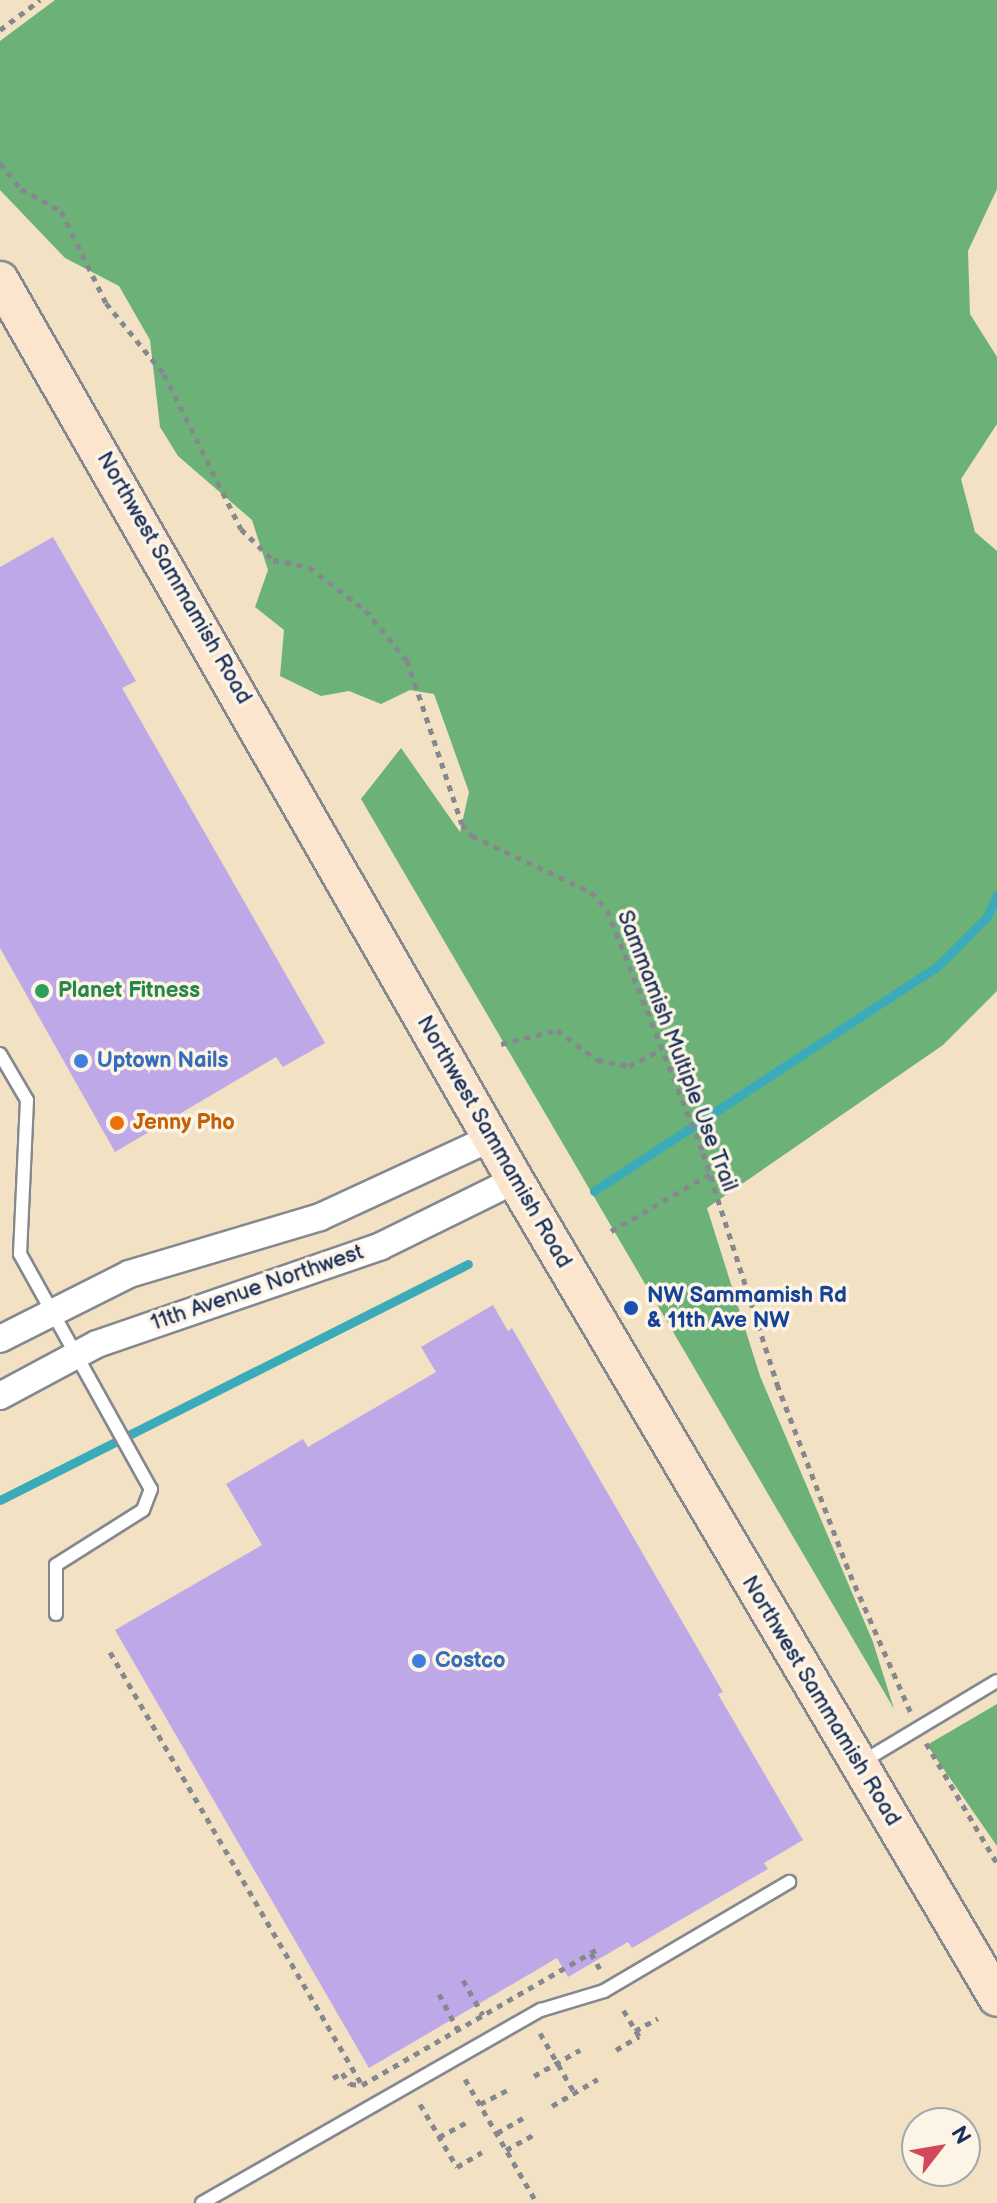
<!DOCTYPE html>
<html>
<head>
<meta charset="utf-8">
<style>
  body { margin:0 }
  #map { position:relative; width:997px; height:2203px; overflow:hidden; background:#f2e1c3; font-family:"Balsamiq Sans",sans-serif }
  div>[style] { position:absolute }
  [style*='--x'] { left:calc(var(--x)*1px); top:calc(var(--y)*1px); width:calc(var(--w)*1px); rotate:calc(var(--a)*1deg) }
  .forest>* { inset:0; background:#6cb278 }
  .stream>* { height:9px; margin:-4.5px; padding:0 4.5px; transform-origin:4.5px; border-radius:4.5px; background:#3cabb9 }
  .building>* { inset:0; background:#bfa8e8 }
  .path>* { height:5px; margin-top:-2.5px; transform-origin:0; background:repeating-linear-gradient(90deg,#868890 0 6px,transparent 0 12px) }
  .roads { filter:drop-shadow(2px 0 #868890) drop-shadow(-2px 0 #868890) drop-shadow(0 2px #868890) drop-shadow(0 -2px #868890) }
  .service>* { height:12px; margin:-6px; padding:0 6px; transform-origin:6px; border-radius:6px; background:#fff }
  .minor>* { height:26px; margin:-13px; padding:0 13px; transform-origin:13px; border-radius:13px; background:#fff }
  .secondary>* { height:36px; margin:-18px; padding:0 18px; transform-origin:18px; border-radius:18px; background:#fce5cf }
  .dots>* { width:22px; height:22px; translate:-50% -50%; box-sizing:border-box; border:4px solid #fcf5e5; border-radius:50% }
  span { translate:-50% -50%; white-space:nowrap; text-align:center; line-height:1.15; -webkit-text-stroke:7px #fcf5e5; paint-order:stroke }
  .street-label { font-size:22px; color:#1b2f5e }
  .leisure-label { font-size:22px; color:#27864d; font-weight:700 }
  .left { translate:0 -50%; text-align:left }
  .shop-label { font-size:22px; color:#366cbe; font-weight:700 }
  .food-label { font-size:22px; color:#c56008; font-weight:700 }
  .transit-label { font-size:22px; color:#164399; font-weight:700 }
  .north { position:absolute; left:901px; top:2107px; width:80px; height:80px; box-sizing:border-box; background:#fcf5e5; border:2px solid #a2a6af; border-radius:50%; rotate:59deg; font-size:22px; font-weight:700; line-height:32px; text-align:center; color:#1b2f5e }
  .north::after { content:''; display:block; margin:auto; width:28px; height:36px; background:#d1495b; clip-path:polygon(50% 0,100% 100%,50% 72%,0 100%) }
</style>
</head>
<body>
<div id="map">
  <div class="forest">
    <i style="clip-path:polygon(55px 0,997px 0,997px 189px,968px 251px,970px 314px,997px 357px,997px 424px,961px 479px,975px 532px,997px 551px,997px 991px,943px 1045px,707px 1208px,760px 1376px,873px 1642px,894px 1709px,361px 799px,401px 748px,460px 832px,469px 792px,434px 694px,410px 690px,381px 704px,349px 691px,321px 696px,280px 676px,284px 630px,255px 607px,268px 570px,252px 520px,178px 456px,160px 427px,150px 340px,119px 286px,65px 258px,0 190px,0 41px)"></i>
    <i style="clip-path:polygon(997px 1704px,997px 1846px,927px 1745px)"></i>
  </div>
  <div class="stream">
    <i style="--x:594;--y:1191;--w:412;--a:-33.2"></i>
    <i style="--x:939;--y:965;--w:68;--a:-45"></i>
    <i style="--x:987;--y:917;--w:24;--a:-66"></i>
    <i style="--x:0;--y:1500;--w:524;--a:-26.76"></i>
  </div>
  <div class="building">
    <i style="clip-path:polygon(53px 537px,136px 681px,122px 688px,325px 1043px,283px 1067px,276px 1057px,115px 1152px,0 948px,0 567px)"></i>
    <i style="clip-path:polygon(493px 1305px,508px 1331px,512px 1328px,723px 1692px,718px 1694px,803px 1840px,764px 1863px,768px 1869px,632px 1948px,628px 1942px,568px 1977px,557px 1958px,369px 2068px,115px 1630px,262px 1545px,226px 1484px,303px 1439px,308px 1447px,436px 1372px,421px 1347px)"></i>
  </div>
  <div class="path">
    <i style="--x:0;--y:30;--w:50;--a:-36.9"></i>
    <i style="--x:0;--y:163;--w:33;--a:51"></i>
    <i style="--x:21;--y:189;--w:46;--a:28.8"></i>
    <i style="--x:61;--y:211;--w:102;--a:63.9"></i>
    <i style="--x:106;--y:303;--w:92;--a:50.8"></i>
    <i style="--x:164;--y:374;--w:173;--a:63.6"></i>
    <i style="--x:241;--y:529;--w:45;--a:44.1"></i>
    <i style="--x:273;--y:560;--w:37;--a:11"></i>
    <i style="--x:309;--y:567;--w:71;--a:37.5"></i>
    <i style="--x:365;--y:610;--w:65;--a:50"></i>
    <i style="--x:407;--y:660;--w:173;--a:71.5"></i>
    <i style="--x:462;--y:824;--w:16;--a:50"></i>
    <i style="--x:472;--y:836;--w:132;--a:25.2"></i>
    <i style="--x:591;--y:892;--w:24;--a:48"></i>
    <i style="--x:607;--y:910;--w:261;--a:68.4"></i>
    <i style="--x:703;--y:1153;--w:243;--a:72.2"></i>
    <i style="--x:777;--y:1384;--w:204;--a:69"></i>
    <i style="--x:850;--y:1574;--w:152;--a:66.3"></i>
    <i style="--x:501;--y:1044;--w:58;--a:-14"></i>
    <i style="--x:557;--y:1030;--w:50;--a:36.9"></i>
    <i style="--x:597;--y:1060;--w:33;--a:11"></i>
    <i style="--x:629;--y:1066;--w:36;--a:-27"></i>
    <i style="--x:611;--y:1231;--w:114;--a:-29.9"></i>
    <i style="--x:110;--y:1652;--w:501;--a:59.8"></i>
    <i style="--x:926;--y:1743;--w:139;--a:59.4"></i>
    <i style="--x:591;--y:1953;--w:23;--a:61"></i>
    <i style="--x:463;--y:1980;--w:40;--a:60.3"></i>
    <i style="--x:439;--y:1994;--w:43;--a:62.2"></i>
    <i style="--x:635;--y:2031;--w:26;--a:-29"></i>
    <i style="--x:540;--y:2033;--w:68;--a:60"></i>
    <i style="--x:616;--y:2050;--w:27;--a:-31"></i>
    <i style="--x:639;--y:2036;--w:35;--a:-121"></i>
    <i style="--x:534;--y:2076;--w:53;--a:-29.5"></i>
    <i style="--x:333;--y:2078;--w:10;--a:-29"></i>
    <i style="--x:342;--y:2073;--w:14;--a:54"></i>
    <i style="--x:350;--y:2084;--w:12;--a:5"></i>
    <i style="--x:362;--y:2085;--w:276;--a:-30"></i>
    <i style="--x:465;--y:2079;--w:143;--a:59.9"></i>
    <i style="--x:420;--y:2104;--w:73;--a:59.6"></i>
    <i style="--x:457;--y:2167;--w:29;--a:-31"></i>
    <i style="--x:480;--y:2104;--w:30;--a:-27"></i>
    <i style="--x:552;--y:2106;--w:53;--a:-30.4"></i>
    <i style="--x:497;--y:2133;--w:30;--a:-30"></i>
    <i style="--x:439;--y:2137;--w:30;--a:-28"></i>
    <i style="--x:506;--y:2150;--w:31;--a:-29"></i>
  </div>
  <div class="roads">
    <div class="service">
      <i style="--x:0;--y:1054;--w:53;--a:59.6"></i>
      <i style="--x:27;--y:1100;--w:154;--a:92.6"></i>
      <i style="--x:20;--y:1254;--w:269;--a:60.9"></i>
      <i style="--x:151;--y:1489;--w:22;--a:111"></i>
      <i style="--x:143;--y:1510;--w:103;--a:147.7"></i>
      <i style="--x:56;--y:1565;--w:49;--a:90"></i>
      <i style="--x:862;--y:1762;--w:157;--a:-31"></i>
      <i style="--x:202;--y:2203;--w:390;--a:-29.7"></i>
      <i style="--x:541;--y:2010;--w:66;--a:-16.8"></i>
      <i style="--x:604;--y:1991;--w:215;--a:-30.5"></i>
    </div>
    <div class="minor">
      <i style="--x:0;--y:1339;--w:144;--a:-26.7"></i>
      <i style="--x:129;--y:1274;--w:199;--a:-16.6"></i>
      <i style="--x:320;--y:1217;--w:188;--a:-24.8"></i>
      <i style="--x:0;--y:1396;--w:110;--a:-28.2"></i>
      <i style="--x:97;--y:1344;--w:300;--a:-19"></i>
      <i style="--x:381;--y:1246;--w:149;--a:-26.2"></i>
    </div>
    <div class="secondary">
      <i style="--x:0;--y:280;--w:1037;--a:60.22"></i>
      <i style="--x:515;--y:1180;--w:949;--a:59.49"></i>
    </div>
  </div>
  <div class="dots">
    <i style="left:42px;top:991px;background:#2e9e5b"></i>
    <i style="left:81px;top:1061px;background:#3f7fe0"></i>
    <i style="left:117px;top:1123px;background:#e8710a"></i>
    <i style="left:631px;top:1308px;background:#1a4fb4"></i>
    <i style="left:419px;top:1661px;background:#3f7fe0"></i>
  </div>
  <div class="street-label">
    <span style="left:174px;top:578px;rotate:60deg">Northwest Sammamish Road</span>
    <span style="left:677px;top:1051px;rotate:69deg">Sammamish Multiple Use Trail</span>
    <span style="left:494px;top:1142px;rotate:60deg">Northwest Sammamish Road</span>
    <span style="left:257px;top:1288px;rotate:-19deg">11th Avenue Northwest</span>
    <span style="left:821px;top:1701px;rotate:59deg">Northwest Sammamish Road</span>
  </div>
  <div class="leisure-label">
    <span class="left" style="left:58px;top:991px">Planet Fitness</span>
  </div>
  <div class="shop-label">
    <span class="left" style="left:97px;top:1061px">Uptown Nails</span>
    <span class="left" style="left:435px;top:1661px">Costco</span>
  </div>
  <div class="food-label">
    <span class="left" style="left:133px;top:1123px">Jenny Pho</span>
  </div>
  <div class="transit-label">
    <span class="left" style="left:647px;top:1308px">NW Sammamish Rd<br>&amp; 11th Ave NW</span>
  </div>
  <div class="north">N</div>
</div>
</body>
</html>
